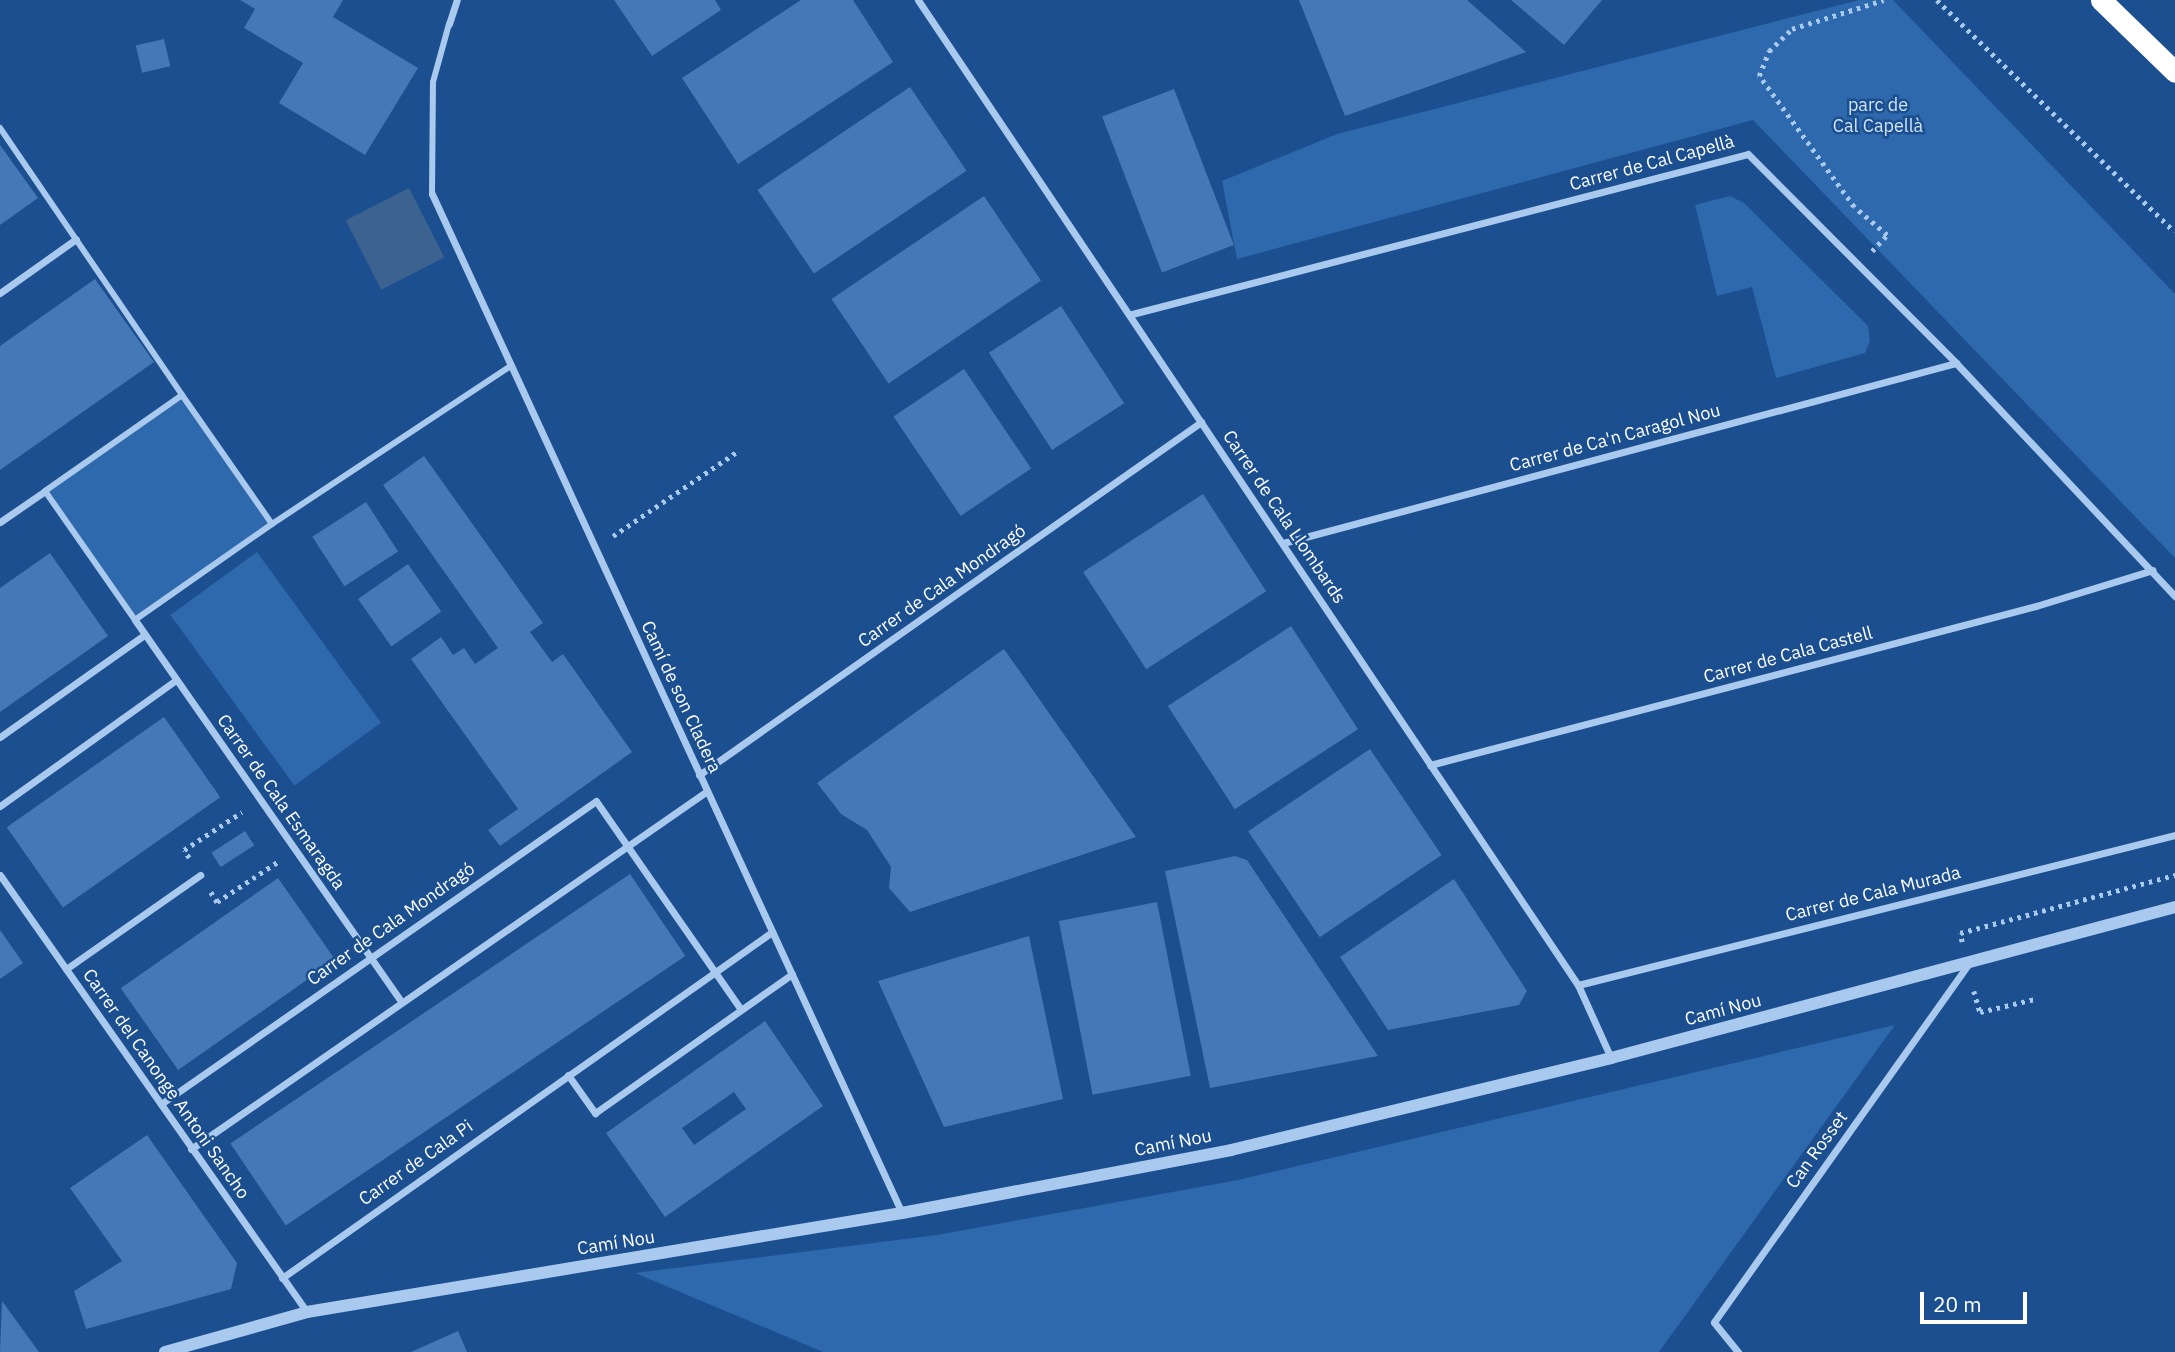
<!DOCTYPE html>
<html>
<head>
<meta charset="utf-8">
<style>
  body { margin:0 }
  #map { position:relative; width:2175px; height:1352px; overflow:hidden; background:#1b4f8f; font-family:"IBM Plex Sans",sans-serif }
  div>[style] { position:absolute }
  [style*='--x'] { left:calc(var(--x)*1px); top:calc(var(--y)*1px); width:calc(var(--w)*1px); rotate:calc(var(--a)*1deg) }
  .green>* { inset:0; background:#2e69ad; transform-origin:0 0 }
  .water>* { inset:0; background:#3c6290; transform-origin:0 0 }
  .building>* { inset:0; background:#4478b7; transform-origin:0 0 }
  .path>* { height:4.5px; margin-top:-2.25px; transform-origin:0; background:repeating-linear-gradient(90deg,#a9c9ee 0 3.5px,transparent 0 8.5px) }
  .pedestrian>* { height:6px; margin:-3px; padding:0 3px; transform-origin:3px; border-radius:3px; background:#a9c9ee }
  .minor>* { height:7px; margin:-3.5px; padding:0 3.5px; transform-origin:3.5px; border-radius:3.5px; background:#a9c9ee }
  .tertiary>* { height:12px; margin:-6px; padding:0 6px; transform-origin:6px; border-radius:6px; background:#a9c9ee }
  .motorway>* { height:21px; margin:-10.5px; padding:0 10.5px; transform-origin:10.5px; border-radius:10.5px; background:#fff }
  span { translate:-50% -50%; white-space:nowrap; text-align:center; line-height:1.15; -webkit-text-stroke:5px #1b4f8f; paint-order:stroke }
  .park-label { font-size:18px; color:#cfe3fa }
  .street-label { font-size:18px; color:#fff }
  .scale { position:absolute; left:1920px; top:1292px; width:107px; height:32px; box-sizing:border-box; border:4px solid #fff; border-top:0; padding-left:9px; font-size:21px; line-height:24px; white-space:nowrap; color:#fff; -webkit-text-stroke:5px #1b4f8f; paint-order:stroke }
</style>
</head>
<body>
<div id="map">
  <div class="green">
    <i style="clip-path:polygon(1859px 0,1893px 0,2175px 294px,2175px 558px,1753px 120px,1237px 259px,1222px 181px,1337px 134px)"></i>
    <i style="clip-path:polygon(1730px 196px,1744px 203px,1868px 326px,1870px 341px,1865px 353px,1776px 378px,1752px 287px,1717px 296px,1695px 205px)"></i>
    <i style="left:182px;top:395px;width:157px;height:167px;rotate:55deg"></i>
    <i style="left:257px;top:552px;width:211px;height:107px;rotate:54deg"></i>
    <i style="clip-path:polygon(1895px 1025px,1659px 1352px,823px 1352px,635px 1273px,937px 1235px,1238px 1180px)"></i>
  </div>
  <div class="water">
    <i style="left:409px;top:188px;width:78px;height:71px;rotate:63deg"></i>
  </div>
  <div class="building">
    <i style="clip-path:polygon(240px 0,343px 0,333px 17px,418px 68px,365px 155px,279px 103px,303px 63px,244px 28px,255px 9px)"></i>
    <i style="clip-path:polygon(614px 0,715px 0,721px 10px,652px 56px)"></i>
    <i style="clip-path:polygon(801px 0,853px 0,893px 62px,738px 164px,682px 78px)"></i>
    <i style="clip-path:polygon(1299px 0,1467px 0,1526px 52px,1345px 116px)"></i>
    <i style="clip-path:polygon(1511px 0,1602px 0,1564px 45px)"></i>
    <i style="left:164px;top:39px;width:28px;height:29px;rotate:77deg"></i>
    <i style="left:910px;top:87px;width:101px;height:184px;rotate:56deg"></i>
    <i style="left:1174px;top:89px;width:167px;height:77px;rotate:69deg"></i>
    <i style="clip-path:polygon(0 145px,38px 198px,0 225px)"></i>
    <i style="left:984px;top:196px;width:102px;height:184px;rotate:56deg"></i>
    <i style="clip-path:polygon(95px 279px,154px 362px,0 470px,0 346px)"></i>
    <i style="left:1061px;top:306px;width:116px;height:86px;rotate:57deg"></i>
    <i style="left:964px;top:369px;width:120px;height:85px;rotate:56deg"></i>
    <i style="clip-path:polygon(424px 456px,543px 623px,530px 632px,552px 662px,563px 654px,632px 752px,500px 846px,488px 830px,518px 809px,411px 659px,441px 637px,453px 655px,464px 648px,475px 664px,498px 648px,383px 485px)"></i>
    <i style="left:1203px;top:494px;width:116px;height:143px;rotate:57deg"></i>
    <i style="left:366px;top:502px;width:59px;height:64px;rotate:57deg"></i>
    <i style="clip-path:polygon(50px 553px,108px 636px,0 712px,0 588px)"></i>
    <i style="left:408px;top:564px;width:58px;height:61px;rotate:55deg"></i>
    <i style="left:1291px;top:626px;width:123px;height:147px;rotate:57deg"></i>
    <i style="clip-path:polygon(1004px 649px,1136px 837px,910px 912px,889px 888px,891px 867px,867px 830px,841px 814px,817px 783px)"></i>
    <i style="left:164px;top:717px;width:98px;height:192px;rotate:55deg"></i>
    <i style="left:1370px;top:749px;width:128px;height:147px;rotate:56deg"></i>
    <i style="left:245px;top:831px;width:17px;height:40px;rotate:57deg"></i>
    <i style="clip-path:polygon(1235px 856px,1247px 860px,1378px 1056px,1210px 1088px,1165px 871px)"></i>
    <i style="left:630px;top:874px;width:99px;height:482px;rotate:56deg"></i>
    <i style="left:278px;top:878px;width:100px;height:192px;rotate:55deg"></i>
    <i style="clip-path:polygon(1454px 879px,1527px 991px,1519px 1005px,1388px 1030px,1340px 957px)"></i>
    <i style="left:1157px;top:902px;width:177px;height:100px;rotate:79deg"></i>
    <i style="clip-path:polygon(0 930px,23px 963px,0 979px)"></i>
    <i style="clip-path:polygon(1029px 936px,1063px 1099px,944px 1127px,878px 981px)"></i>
    <i style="clip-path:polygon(evenodd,765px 1021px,823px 1106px,665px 1217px,606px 1133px,765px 1021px,734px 1092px,746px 1109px,694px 1145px,682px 1128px,734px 1092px)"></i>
    <i style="clip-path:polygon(147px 1135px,237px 1263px,231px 1289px,86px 1329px,74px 1291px,122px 1261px,70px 1188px)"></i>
    <i style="clip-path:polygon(2px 1301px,39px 1352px,0 1352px)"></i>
    <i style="clip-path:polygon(458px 1331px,467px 1352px,411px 1352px)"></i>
  </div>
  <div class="path">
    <i style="--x:1937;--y:0;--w:332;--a:44.3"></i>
    <i style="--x:1872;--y:251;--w:22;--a:-47"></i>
    <i style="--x:1887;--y:235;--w:43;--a:-139.7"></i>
    <i style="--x:1854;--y:207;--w:162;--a:-125.9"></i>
    <i style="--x:1759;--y:76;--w:27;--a:-68"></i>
    <i style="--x:1769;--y:51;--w:32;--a:-44"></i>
    <i style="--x:1792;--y:29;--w:96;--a:-17.5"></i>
    <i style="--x:613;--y:536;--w:151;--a:-34.2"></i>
    <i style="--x:189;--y:858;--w:9;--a:-122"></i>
    <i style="--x:184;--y:850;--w:69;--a:-33.2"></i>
    <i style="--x:211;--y:892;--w:12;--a:59"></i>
    <i style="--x:217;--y:902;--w:74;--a:-33.5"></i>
    <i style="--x:1962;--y:942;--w:9;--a:-103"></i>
    <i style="--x:1960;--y:933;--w:223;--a:-15.1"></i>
    <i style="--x:1974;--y:991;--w:22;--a:74"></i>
    <i style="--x:1980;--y:1012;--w:57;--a:-13.3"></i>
  </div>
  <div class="pedestrian">
    <i style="--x:0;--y:128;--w:323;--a:55.7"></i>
    <i style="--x:432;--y:194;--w:112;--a:-89.5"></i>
    <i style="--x:433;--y:82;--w:60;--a:-74.6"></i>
    <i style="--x:182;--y:395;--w:157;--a:55.1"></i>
    <i style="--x:272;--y:524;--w:167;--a:145"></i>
    <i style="--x:135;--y:620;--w:157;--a:-124.9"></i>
    <i style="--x:45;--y:491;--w:167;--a:-35"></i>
    <i style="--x:272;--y:524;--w:287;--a:-33.5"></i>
  </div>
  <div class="minor">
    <i style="--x:918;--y:0;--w:1186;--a:56.18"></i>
    <i style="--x:1578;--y:985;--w:80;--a:65.7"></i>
    <i style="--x:449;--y:24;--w:25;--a:-72"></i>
    <i style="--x:432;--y:194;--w:1122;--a:65.24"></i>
    <i style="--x:0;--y:293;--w:93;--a:-35.4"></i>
    <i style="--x:1132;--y:314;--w:636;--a:-14.56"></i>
    <i style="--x:1748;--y:154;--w:295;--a:45.1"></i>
    <i style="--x:1956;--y:363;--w:320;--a:46.8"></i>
    <i style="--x:0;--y:522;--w:55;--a:-34.6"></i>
    <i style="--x:1283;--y:543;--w:697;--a:-14.97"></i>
    <i style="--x:135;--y:620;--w:465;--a:55.1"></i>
    <i style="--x:0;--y:737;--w:176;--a:-35.3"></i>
    <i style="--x:1430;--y:765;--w:627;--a:-14.7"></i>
    <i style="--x:2036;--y:606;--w:122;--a:-17.1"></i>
    <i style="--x:699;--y:775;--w:614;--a:-35.11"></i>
    <i style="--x:0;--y:806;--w:216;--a:-35.6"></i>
    <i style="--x:0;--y:875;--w:534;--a:54.91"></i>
    <i style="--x:66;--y:969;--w:164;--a:-35"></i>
    <i style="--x:1578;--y:985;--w:616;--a:-14.1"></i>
    <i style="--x:568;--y:1075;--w:47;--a:54.6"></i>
    <i style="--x:595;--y:1113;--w:241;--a:-35.2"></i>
    <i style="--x:161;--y:1104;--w:530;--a:-34.86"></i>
    <i style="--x:596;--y:801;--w:254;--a:55.2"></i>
    <i style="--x:191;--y:1149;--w:628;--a:-34.75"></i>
    <i style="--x:282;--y:1278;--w:600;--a:-35.23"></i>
    <i style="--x:1738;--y:1352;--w:38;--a:-129"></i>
    <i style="--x:1714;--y:1322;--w:438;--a:-54.6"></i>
  </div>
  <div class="tertiary">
    <i style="--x:165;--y:1352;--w:148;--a:-15.7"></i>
    <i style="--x:307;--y:1312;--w:603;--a:-9.45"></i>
    <i style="--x:902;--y:1213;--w:335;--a:-10.8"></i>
    <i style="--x:1231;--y:1150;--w:391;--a:-13.6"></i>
    <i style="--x:1611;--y:1058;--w:584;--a:-14.99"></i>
  </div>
  <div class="motorway">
    <i style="--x:2101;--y:0;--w:103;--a:44.2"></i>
  </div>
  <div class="park-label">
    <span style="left:1878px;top:116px">parc de<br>Cal Capellà</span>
  </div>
  <div class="street-label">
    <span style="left:1652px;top:163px;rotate:-15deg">Carrer de Cal Capellà</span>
    <span style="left:1615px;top:438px;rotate:-15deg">Carrer de Ca'n Caragol Nou</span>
    <span style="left:1284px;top:517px;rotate:56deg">Carrer de Cala Llombards</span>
    <span style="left:942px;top:586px;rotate:-35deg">Carrer de Cala Mondragó</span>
    <span style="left:1788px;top:655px;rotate:-15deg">Carrer de Cala Castell</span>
    <span style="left:681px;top:697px;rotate:65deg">Camí de son Cladera</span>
    <span style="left:281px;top:802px;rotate:55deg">Carrer de Cala Esmaragda</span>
    <span style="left:1873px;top:894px;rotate:-14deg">Carrer de Cala Murada</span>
    <span style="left:391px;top:924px;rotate:-35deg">Carrer de Cala Mondragó</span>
    <span style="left:1723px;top:1010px;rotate:-15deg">Camí Nou</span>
    <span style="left:166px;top:1084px;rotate:55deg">Carrer del Canonge Antoni Sancho</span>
    <span style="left:1173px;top:1143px;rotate:-11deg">Camí Nou</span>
    <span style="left:1817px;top:1150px;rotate:-54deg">Can Rosset</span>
    <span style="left:416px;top:1163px;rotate:-35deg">Carrer de Cala Pi</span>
    <span style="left:616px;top:1243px;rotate:-9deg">Camí Nou</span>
  </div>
  <div class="scale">20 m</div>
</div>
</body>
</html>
